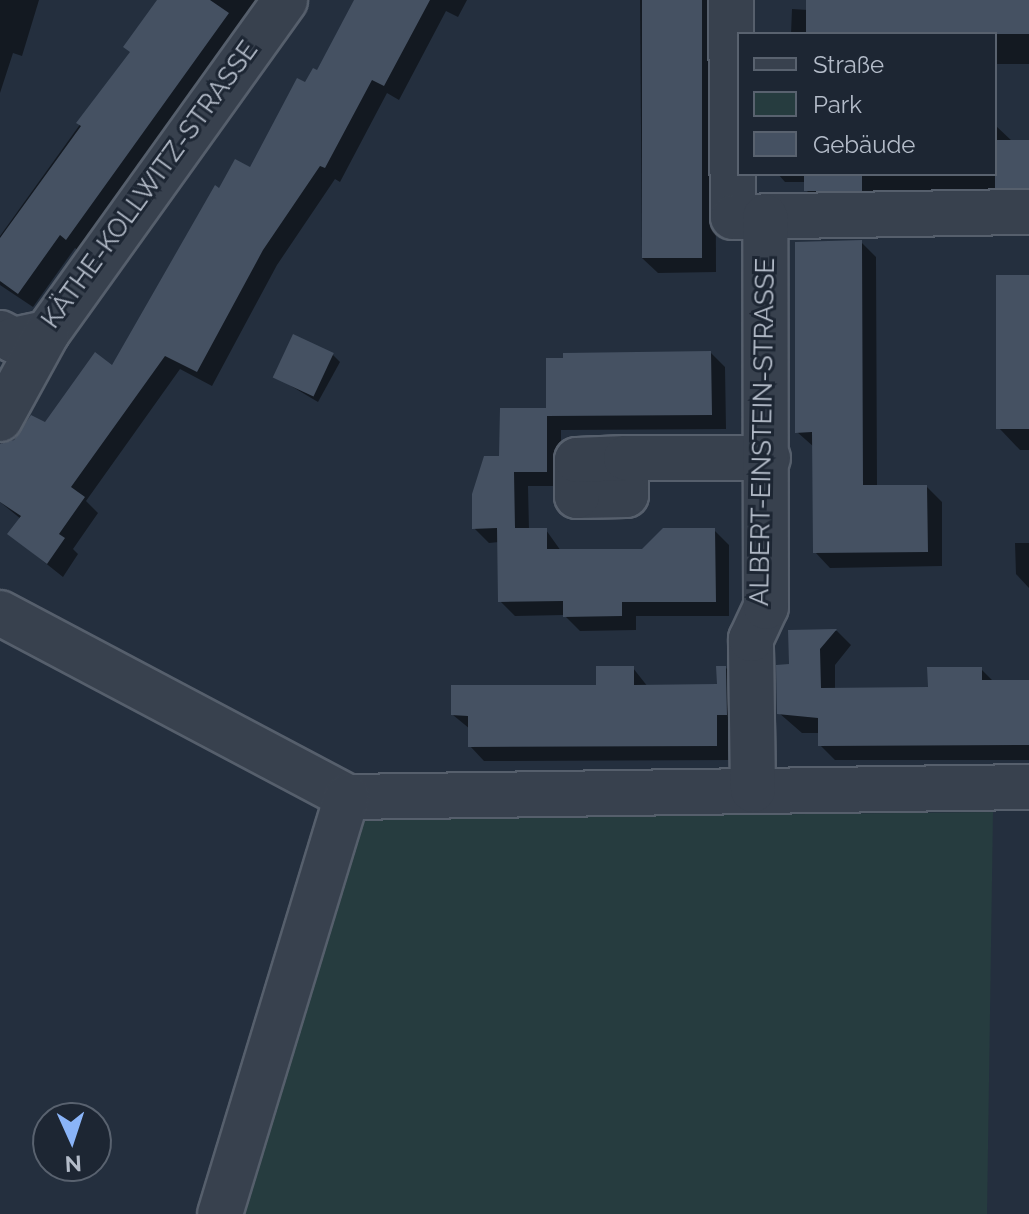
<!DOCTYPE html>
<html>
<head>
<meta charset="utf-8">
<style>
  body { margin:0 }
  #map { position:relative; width:1029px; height:1214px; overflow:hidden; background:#242f3e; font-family:Raleway,sans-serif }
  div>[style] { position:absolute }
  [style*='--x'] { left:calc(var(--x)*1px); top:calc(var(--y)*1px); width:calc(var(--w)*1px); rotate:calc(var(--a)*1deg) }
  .green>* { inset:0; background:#263c3f }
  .shadow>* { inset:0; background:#0007 }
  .building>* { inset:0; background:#455162; transform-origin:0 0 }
  .roads { filter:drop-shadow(2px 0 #565f6c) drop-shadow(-2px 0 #565f6c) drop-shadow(0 2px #565f6c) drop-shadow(0 -2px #565f6c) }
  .minor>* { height:44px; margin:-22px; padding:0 22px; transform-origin:22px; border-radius:22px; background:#38414e }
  span { translate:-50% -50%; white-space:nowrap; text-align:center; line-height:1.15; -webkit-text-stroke:6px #1d2633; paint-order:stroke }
  .street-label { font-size:26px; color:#b4bcc9 }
  .legend { position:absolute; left:737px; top:32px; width:260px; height:144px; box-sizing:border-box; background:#1d2633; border:2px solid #59626f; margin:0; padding:10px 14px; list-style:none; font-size:24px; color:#b4bcc9 }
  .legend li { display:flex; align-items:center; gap:16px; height:40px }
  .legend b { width:40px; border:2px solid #59626f }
  .north { position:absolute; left:32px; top:1102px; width:80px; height:80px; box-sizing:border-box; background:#1d2633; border:2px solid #59626f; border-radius:50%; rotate:177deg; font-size:22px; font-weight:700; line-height:32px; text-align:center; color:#b4bcc9 }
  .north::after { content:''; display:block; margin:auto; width:28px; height:36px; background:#8ab4f8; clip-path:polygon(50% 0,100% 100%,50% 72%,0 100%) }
</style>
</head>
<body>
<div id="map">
  <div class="green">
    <i style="clip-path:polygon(993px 812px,987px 1214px,238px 1214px,361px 819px)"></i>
  </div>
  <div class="shadow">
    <i style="clip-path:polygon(0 0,39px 0,22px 56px,13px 53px,0 93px)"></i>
    <i style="clip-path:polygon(159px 0,263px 0,82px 253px,75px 248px,33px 307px,0 285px,0 236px,132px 52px)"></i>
    <i style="clip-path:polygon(356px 0,467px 0,458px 17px,446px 11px,399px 100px,387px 93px,340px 182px,335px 179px,277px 265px,212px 386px,180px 369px,86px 501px,98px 513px,73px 549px,78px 554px,63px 577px,9px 534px,21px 519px,0 502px,13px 441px,31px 417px,46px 425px,113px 368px,220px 190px,250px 169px,317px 73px)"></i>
    <i style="clip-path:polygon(640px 0,715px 0,716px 272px,658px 273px,642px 258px)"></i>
    <i style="clip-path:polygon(808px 0,1029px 0,1029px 64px,995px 64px,995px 34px,791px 34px,792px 9px,808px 10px)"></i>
    <i style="clip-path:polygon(995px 125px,1013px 142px,1029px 142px,1029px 203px,822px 206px,806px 190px,806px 182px,785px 182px,778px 174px,995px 174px)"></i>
    <i style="clip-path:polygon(861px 242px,876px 257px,877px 487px,927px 487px,942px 502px,942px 566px,830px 568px,815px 552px,814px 447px,797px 432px)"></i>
    <i style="clip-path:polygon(1029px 277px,1029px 450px,1020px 450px,999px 428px)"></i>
    <i style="clip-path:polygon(711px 353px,725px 367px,726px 429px,561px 430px,561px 486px,528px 486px,529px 530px,546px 530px,561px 551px,642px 551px,714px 530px,729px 545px,729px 616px,636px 616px,636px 630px,580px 631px,564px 615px,515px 616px,500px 601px,499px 542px,489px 543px,474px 528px,501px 458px,548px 410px)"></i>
    <i style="clip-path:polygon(333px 355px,340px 362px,318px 402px,276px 377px)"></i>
    <i style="clip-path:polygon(1015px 543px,1029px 543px,1029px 588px,1016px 574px)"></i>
    <i style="clip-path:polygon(837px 631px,851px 645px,835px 665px,835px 690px,930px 689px,981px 669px,994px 682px,1029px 682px,1029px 760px,835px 760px,820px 745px,820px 733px,802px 733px,779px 713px,791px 666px,790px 632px)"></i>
    <i style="clip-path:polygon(633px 668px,648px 687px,719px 686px,726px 668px,740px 682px,731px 760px,484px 761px,470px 746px,470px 729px,453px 715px,598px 687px)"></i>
  </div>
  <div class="building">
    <i style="clip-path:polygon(157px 0,210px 0,229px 13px,66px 240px,60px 235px,18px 294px,0 281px,0 238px,81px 126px,76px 123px,130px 52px,123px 47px)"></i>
    <i style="clip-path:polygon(354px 0,430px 0,384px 86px,372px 80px,325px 168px,320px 166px,263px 250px,197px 372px,165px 356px,71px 487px,85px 497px,59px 534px,65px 538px,47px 564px,7px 534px,21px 516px,0 502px,0 444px,14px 440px,31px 415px,45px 422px,95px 352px,112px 365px,215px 185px,219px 188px,235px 159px,250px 167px,297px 78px,305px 82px,313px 68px,317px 70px)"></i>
    <i style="left:642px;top:0;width:60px;height:258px"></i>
    <i style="left:806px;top:0;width:223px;height:34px"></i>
    <i style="left:995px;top:140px;width:34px;height:48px"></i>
    <i style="left:804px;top:174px;width:58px;height:17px"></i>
    <i style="clip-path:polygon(862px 240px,863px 485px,927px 485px,928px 552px,813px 553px,812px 432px,795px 433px,795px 242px)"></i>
    <i style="left:996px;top:275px;width:33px;height:154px"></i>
    <i style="left:293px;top:334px;width:45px;height:48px;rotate:25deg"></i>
    <i style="clip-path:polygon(711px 351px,712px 415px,547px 416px,547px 472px,514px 472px,515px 528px,501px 528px,547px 528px,547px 549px,642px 549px,663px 528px,715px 528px,716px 602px,622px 602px,622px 616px,563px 617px,563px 601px,498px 602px,497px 528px,472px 529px,472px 494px,484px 456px,499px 456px,500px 408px,546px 408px,546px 358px,563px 358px,563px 353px)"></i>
    <i style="clip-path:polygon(837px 629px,820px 649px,821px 688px,928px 687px,927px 667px,982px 667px,982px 680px,1029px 680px,1029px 745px,818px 746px,818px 718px,777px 714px,776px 665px,789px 664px,788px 630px)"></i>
    <i style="clip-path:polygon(596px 666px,634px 666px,634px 685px,717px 684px,716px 666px,726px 666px,727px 715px,717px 715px,717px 746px,468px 747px,468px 716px,451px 715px,451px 685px,596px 685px)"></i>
  </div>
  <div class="roads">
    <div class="minor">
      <i style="--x:731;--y:0;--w:217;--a:89.5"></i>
      <i style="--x:733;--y:217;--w:296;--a:-1"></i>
      <i style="--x:0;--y:333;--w:15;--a:28"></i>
      <i style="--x:13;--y:340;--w:35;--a:-12"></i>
      <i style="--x:47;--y:333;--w:409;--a:-54.4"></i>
      <i style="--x:0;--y:419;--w:98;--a:-61.3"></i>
      <i style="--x:626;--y:458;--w:37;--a:90"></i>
      <i style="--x:626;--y:495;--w:49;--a:178.8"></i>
      <i style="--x:577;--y:496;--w:36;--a:-90"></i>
      <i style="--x:577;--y:460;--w:49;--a:-2.3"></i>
      <i style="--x:626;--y:458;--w:142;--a:0"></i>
      <i style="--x:0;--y:613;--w:393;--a:27.9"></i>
      <i style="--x:347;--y:797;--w:682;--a:-0.84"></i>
      <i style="--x:753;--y:790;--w:151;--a:-90.8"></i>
      <i style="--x:751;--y:639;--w:35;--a:-65"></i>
      <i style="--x:766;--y:607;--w:390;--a:-90.1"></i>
      <i style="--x:220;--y:1214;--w:436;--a:-73.1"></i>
    </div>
  </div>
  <div class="street-label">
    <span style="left:150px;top:185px;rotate:-54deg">KÄTHE-KOLLWITZ-STRASSE</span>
    <span style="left:763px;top:432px;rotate:-89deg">ALBERT-EINSTEIN-STRASSE</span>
  </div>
  <ul class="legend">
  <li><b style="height:10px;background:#38414e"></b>Straße</li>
  <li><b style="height:22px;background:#263c3f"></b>Park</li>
  <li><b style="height:22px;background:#455162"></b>Gebäude</li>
  </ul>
  <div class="north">N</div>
</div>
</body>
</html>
